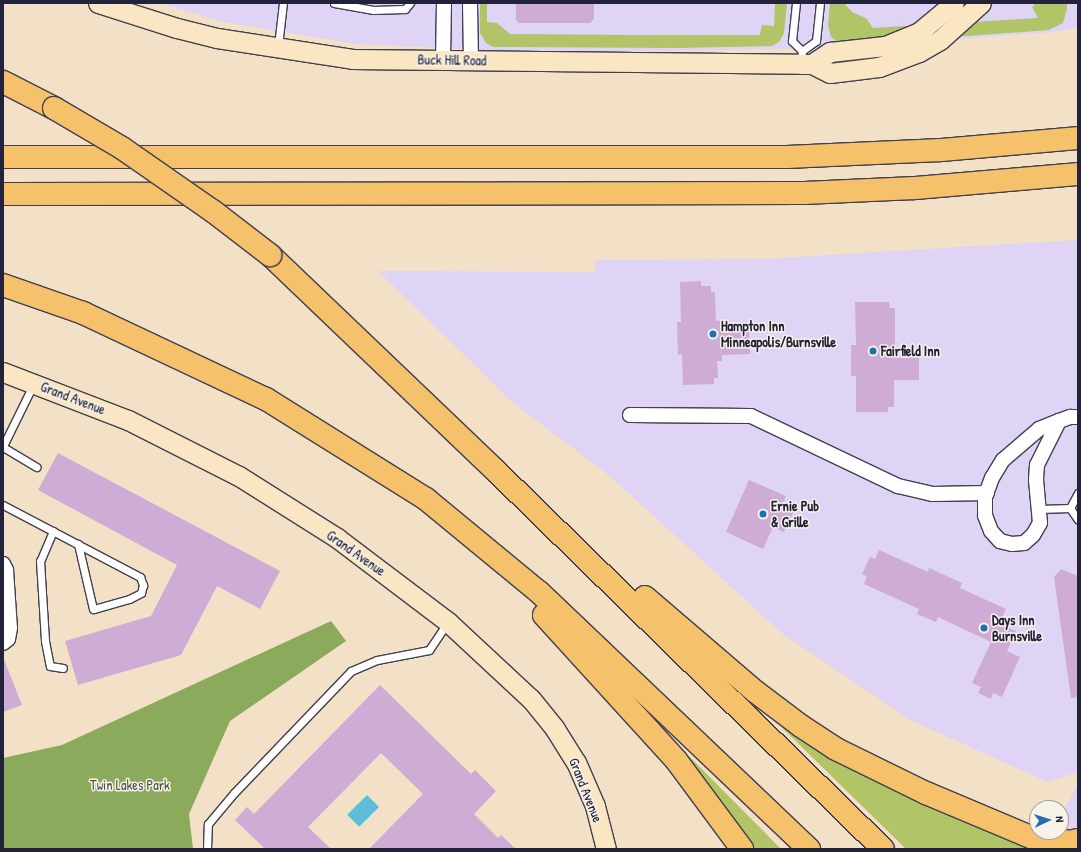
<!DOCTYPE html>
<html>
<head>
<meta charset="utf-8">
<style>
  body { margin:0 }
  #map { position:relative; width:1081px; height:852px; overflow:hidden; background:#f2e1c6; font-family:"Patrick Hand",sans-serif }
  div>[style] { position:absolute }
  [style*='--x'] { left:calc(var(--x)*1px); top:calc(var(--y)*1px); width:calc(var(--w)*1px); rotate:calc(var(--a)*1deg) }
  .built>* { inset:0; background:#dfd4f5 }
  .green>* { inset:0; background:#b1c468 }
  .forest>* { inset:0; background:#8caa5c }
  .water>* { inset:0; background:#5cbeda; transform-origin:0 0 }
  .building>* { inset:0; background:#ceacd6 }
  .roads { filter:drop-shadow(1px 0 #413f50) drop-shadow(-1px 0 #413f50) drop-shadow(0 1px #413f50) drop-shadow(0 -1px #413f50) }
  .lane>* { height:7px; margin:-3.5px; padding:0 3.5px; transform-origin:3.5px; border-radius:3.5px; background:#fff }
  .street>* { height:14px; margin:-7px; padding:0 7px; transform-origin:7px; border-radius:7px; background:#fff }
  .secondary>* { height:19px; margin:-9.5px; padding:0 9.5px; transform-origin:9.5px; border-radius:9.5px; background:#fbe6c4 }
  .highway>* { height:22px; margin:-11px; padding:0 11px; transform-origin:11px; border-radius:11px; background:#f5c16b }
  .bridges { filter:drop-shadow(1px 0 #413f50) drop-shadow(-1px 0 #413f50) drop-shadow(0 1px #413f50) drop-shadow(0 -1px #413f50) }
  .highway-bridge>* { height:22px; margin:-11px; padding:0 11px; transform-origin:11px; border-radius:11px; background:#f5c16b }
  .dots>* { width:11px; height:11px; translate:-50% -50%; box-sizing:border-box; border:2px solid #f7f3e8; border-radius:50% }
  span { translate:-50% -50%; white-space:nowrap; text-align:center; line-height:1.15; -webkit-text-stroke:3px #f7f3e8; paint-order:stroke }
  .street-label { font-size:14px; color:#22223b }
  .poi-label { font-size:14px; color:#22223b; font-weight:700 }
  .left { translate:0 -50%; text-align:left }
  .park-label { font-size:14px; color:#4d5348 }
  .frame { position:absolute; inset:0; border:4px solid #22223b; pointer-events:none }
  .north { position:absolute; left:1029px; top:800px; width:40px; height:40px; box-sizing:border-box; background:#f7f3e8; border:1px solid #a29fa3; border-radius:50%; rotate:86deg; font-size:11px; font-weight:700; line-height:16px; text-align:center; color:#22223b }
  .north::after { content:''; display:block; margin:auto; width:14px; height:18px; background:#1f6fb2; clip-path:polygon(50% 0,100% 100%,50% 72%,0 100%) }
</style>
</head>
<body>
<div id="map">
  <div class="built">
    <i style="clip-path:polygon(160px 3px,1078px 3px,1078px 27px,1054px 32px,832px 48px,653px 51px,478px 50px,356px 44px,223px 22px)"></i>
    <i style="clip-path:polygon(1078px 240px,1078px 772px,1048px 782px,912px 721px,784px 635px,612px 478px,512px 402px,378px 271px,595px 272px,595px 260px,760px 259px)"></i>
    <i style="clip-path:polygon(1078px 783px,1078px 840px,1061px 832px,1061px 817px)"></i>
  </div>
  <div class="green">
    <i style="clip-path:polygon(480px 3px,487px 3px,487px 22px,497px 23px,510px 34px,635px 35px,760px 35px,762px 25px,774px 26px,775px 3px,787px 3px,784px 33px,779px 42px,772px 46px,677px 48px,493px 47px,486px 43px,480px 33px)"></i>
    <i style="clip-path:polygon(830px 3px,844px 3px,852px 12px,866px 18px,873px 28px,1038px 18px,1032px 7px,1036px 3px,1067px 3px,1067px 9px,1063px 23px,1049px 30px,846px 45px,840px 44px,831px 37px,828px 25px)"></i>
    <i style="clip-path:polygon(766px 712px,1034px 849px,906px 849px)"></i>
    <i style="clip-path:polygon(683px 750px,781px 849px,750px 849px)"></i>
  </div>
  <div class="forest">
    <i style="clip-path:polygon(331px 621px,346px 641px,230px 721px,189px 814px,193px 849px,3px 849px,3px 758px,62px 745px)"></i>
  </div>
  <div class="water">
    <i style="left:367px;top:795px;width:17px;height:28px;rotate:45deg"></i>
  </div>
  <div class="building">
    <i style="clip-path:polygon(516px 3px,594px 3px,594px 19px,590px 23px,519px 23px,516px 20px)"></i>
    <i style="clip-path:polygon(701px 281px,701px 286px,711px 286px,711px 292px,715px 292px,716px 321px,722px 320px,722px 328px,749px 327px,750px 354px,722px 355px,722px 361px,717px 361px,718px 378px,714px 378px,714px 384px,683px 385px,682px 354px,678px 355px,677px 322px,681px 322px,680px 282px)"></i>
    <i style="clip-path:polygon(855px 302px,889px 302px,890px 308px,895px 308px,895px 358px,919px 357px,919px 380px,894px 380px,894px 407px,888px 407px,888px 412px,856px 412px,856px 376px,851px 376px,851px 345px,856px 345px)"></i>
    <i style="clip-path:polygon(58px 453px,280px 571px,260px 609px,217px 586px,181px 655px,78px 685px,65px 641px,151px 616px,177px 565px,38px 490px)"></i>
    <i style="clip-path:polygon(749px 480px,786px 496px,783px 503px,795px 508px,784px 532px,773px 527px,763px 549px,726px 532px)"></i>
    <i style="clip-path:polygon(879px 550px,928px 572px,929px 568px,962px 583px,960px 588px,1006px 609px,999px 624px,1016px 631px,1007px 651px,1020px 657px,1002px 697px,993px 693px,991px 699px,978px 693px,981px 687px,972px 683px,991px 642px,938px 617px,936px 622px,917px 614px,919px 609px,864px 584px,867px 576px,862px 574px,870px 557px,875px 559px)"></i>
    <i style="clip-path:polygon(1061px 569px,1078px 576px,1078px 697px,1071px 698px,1054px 577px)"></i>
    <i style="clip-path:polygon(3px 657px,22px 705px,3px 712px)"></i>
    <i style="clip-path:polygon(380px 685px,471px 774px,475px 770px,496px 791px,474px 814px,498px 838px,501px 835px,516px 849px,369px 849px,423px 794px,381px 753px,308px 827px,331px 849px,265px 849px,235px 820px,247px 807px,254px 814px)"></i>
  </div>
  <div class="roads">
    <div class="lane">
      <i style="--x:334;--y:3;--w:40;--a:10"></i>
      <i style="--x:373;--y:10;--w:32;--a:-2"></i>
      <i style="--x:405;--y:9;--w:8;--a:-50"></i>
      <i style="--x:796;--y:3;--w:38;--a:96"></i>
      <i style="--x:792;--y:41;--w:14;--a:45"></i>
      <i style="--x:802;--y:51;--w:12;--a:95"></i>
      <i style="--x:278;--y:46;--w:43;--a:-83.4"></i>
      <i style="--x:802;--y:51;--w:17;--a:-36"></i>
      <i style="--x:816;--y:41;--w:38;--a:-84"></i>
      <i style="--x:3;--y:446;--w:68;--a:-63.8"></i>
      <i style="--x:3;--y:447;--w:39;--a:31"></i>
      <i style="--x:3;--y:505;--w:155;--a:27.7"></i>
      <i style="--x:140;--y:577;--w:9;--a:69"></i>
      <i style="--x:143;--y:585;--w:8;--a:104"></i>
      <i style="--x:141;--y:593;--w:13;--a:153"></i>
      <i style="--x:129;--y:599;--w:37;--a:164"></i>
      <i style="--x:93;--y:609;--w:67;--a:-103"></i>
      <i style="--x:1070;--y:508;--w:14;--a:56"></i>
      <i style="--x:1039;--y:509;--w:31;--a:-2"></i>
      <i style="--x:1070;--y:508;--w:17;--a:-62"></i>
      <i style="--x:53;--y:531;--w:33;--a:113"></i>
      <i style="--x:40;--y:561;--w:80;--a:86.4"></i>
      <i style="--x:45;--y:641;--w:25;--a:79"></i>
      <i style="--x:50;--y:666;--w:13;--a:9"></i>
      <i style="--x:207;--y:849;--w:25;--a:-88"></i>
      <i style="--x:208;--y:824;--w:40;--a:-50"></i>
      <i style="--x:234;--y:793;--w:169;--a:-46.2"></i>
      <i style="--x:351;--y:671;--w:28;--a:-23"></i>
      <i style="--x:377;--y:660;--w:53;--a:-10.9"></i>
      <i style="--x:429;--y:650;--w:34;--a:-56"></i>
    </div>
    <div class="street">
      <i style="--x:470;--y:3;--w:57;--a:89"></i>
      <i style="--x:443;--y:60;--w:57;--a:-89"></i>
      <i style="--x:630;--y:415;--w:121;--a:0.5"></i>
      <i style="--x:751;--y:416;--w:163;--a:25.5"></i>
      <i style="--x:898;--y:486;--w:36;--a:13"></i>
      <i style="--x:933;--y:494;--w:54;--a:-1.1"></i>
      <i style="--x:1059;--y:421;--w:49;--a:116.6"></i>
      <i style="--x:1037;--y:465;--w:15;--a:94"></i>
      <i style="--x:1036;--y:480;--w:43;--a:84.7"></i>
      <i style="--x:1040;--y:523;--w:14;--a:120"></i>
      <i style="--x:1033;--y:535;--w:12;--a:138"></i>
      <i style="--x:1024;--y:543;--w:12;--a:175"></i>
      <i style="--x:1012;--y:544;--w:12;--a:-166"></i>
      <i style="--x:1000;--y:541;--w:13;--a:-132"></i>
      <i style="--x:991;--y:531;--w:17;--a:-111"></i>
      <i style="--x:985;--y:515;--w:18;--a:-90"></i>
      <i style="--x:985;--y:497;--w:20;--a:-70"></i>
      <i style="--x:992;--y:478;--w:21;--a:-59"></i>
      <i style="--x:1003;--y:460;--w:48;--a:-40.7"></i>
      <i style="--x:1039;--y:429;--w:22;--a:-22"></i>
      <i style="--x:1059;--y:421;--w:12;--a:-20"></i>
      <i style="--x:1070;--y:417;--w:8;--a:0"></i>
      <i style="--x:3;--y:564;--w:7;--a:63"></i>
      <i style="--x:6;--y:570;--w:58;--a:86.1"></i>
      <i style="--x:10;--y:628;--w:11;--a:100"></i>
      <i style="--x:8;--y:639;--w:6;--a:141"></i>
    </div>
    <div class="secondary">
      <i style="--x:98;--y:3;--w:83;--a:17.6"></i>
      <i style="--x:177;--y:28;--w:41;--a:14"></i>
      <i style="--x:217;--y:38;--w:137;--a:8.8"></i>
      <i style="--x:352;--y:59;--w:449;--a:0.6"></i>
      <i style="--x:801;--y:64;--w:11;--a:0"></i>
      <i style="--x:812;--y:64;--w:20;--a:27"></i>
      <i style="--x:830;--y:73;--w:49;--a:-7"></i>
      <i style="--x:879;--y:67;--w:43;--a:-20.6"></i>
      <i style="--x:919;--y:52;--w:24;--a:-30"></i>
      <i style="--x:940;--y:40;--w:55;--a:-42.1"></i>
      <i style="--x:812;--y:64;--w:22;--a:-34"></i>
      <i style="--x:830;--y:52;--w:55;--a:-6.2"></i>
      <i style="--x:885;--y:46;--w:37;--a:-22"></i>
      <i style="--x:919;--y:32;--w:45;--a:-39.6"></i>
      <i style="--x:3;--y:372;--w:134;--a:21"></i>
      <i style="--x:128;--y:420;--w:124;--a:26.8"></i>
      <i style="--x:239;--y:476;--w:116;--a:32.3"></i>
      <i style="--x:337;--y:538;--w:139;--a:37.1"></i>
      <i style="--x:448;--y:622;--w:113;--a:42.9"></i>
      <i style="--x:531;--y:699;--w:38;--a:51"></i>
      <i style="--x:555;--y:729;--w:39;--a:58"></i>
      <i style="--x:576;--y:762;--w:48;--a:66.6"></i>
      <i style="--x:595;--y:806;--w:44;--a:75.7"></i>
    </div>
    <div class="highway">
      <i style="--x:3;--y:82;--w:57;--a:27"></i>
      <i style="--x:3;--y:157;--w:784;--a:0"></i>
      <i style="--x:787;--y:157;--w:154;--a:-2.6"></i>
      <i style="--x:941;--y:150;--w:138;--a:-5"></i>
      <i style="--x:3;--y:194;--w:801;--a:-0.07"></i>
      <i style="--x:804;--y:193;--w:111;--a:-2.6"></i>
      <i style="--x:915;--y:188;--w:164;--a:-4.9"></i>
      <i style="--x:270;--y:255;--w:311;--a:43.7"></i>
      <i style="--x:495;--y:470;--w:542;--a:44.33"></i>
      <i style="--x:3;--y:285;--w:85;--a:19.3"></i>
      <i style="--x:83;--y:313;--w:202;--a:25.2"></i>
      <i style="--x:266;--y:399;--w:189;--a:32"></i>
      <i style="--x:426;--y:499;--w:146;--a:39.5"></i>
      <i style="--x:539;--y:592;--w:373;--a:43.6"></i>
      <i style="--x:645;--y:597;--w:146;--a:40.6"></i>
      <i style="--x:756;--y:692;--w:56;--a:37.1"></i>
      <i style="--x:801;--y:726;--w:42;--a:33.3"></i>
      <i style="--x:836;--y:749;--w:100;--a:26.1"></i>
      <i style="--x:926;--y:793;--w:144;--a:22.8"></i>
      <i style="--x:544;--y:615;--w:196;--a:47.7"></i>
      <i style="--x:676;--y:760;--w:111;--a:53.4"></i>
      <i style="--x:1042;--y:835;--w:27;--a:15"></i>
      <i style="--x:1068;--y:842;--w:10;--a:-11"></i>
    </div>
  </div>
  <div class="bridges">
    <div class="highway-bridge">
      <i style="--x:54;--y:108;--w:79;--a:30.5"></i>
      <i style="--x:122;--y:148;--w:112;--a:34.8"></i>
      <i style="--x:214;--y:212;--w:71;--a:37.5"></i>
    </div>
  </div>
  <div class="dots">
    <i style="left:713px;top:334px;background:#1f6fb2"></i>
    <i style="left:873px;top:351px;background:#1f6fb2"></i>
    <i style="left:763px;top:514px;background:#1f6fb2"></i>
    <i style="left:984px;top:628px;background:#1f6fb2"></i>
  </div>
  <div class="street-label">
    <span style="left:452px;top:60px;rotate:1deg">Buck Hill Road</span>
    <span style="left:73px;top:398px;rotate:21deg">Grand Avenue</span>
    <span style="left:356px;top:553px;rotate:35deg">Grand Avenue</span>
    <span style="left:586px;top:790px;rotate:68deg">Grand Avenue</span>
  </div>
  <div class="poi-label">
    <span class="left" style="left:721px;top:334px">Hampton Inn<br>Minneapolis/Burnsville</span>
    <span class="left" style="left:881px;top:351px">Fairfield Inn</span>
    <span class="left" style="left:771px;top:514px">Ernie Pub<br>&amp; Grille</span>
    <span class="left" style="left:992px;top:628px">Days Inn<br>Burnsville</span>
  </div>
  <div class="park-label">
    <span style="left:130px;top:785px">Twin Lakes Park</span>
  </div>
  <div class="frame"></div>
  <div class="north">N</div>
</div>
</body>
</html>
